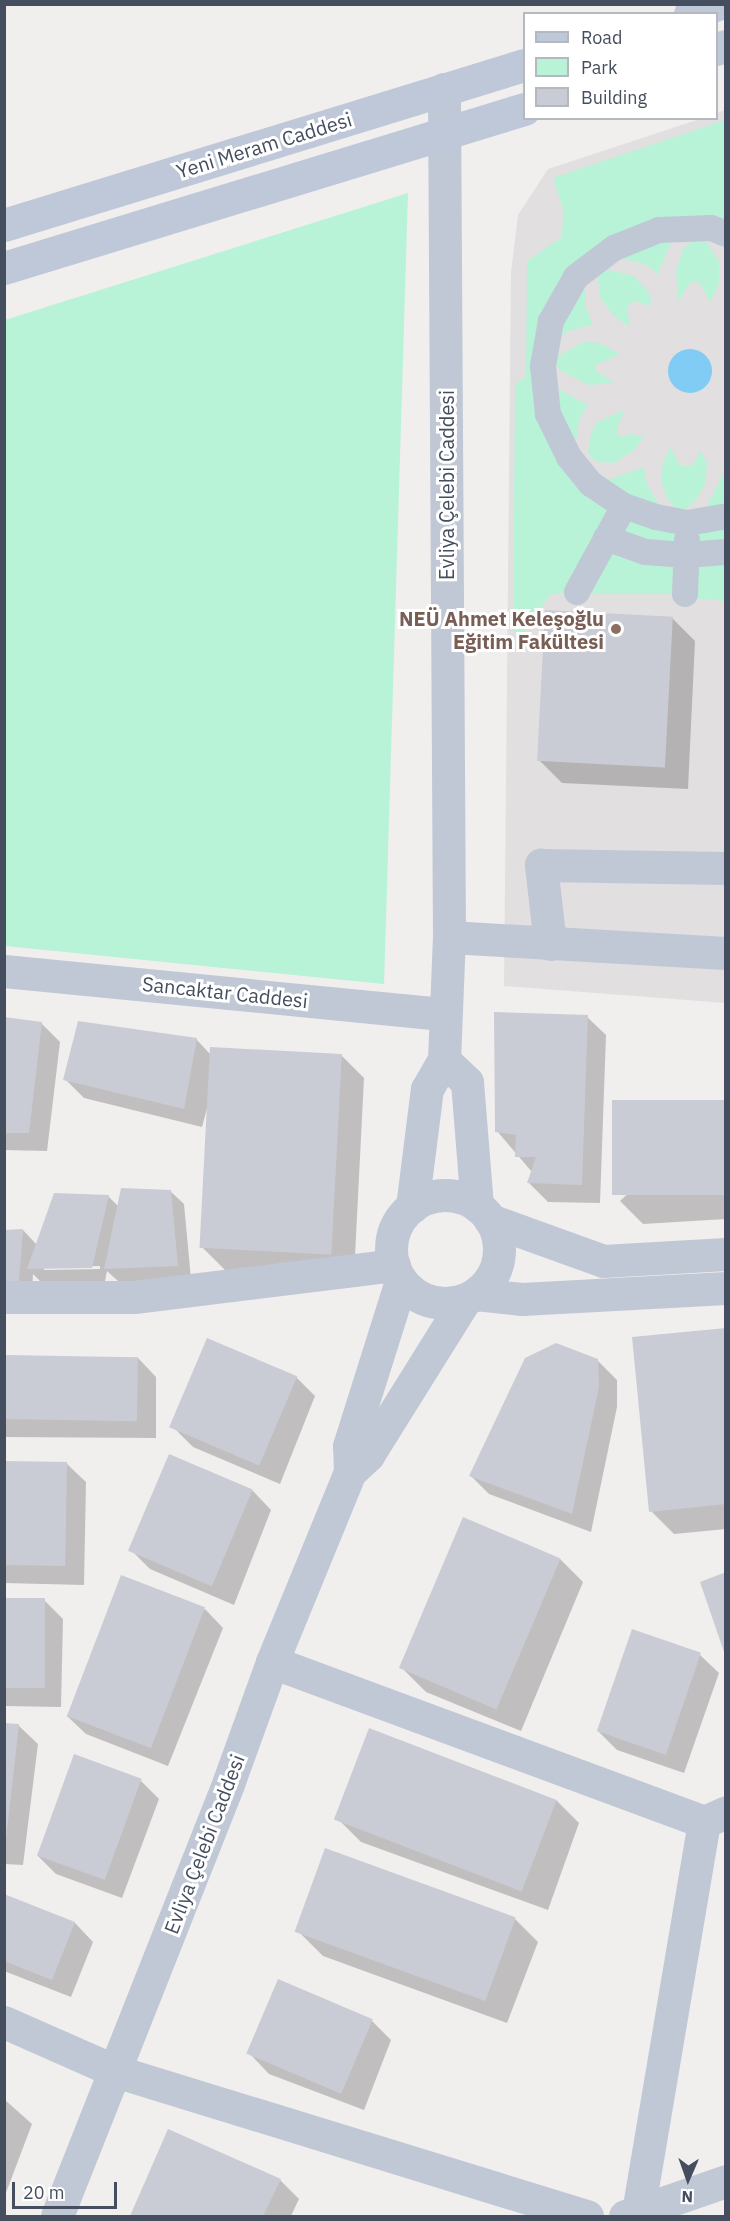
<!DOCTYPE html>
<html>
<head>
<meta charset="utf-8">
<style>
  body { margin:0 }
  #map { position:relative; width:730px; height:2221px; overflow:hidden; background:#f1eeee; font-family:"IBM Plex Sans",sans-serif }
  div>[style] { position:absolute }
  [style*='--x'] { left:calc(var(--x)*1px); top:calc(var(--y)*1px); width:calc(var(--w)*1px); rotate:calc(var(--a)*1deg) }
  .education>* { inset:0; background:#e2dfe0 }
  .green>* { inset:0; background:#b8f3d7 }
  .water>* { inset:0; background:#81ccf5 }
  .round { border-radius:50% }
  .shadow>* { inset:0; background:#0003 }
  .building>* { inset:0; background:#caccd5; transform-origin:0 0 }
  .pedestrian>* { height:26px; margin:-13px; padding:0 13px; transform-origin:13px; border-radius:13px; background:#c0c8d5 }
  .minor>* { height:33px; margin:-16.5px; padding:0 16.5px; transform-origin:16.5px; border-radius:16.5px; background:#c0c8d5 }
  .tertiary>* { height:33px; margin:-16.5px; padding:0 16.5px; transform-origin:16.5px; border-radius:16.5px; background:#c0c8d5 }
  .tertiary>.ring { margin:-16.5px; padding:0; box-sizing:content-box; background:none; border:33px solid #c0c8d5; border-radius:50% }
  .secondary>* { height:33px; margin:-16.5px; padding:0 16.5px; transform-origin:16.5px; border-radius:16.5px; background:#bfc8d9 }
  .dots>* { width:16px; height:16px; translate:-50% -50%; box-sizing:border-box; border:3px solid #fff; border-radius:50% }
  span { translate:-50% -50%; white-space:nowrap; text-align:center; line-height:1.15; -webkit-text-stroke:6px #fff; paint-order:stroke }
  .street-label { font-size:20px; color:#454e5e }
  .education-label { font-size:20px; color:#785e54; font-weight:700 }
  .right { translate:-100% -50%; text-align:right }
  .frame { position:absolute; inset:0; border:6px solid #454e5e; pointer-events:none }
  .legend { position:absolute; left:523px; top:12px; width:195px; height:108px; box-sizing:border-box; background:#fff; border:2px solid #b5b8bf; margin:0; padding:8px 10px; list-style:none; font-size:18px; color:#454e5e }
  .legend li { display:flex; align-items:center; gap:12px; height:30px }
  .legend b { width:30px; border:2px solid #b5b8bf }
  .north { position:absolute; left:658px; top:2149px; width:60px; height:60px; -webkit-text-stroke:4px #fff; paint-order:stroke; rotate:182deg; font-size:16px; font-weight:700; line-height:24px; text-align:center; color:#454e5e }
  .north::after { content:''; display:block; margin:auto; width:21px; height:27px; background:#454e5e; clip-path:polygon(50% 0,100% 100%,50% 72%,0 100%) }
  .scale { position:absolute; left:12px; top:2182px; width:105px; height:27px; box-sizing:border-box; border:3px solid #454e5e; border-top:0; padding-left:8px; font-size:18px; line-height:21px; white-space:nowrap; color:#454e5e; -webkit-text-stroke:4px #fff; paint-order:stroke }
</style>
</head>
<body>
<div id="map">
  <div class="education">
    <i style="clip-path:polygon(725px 110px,725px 1003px,504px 986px,511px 272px,518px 215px,548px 169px,700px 119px,716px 118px,717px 113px)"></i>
  </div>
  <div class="green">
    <i style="clip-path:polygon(725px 120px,725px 227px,711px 222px,570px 272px,542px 418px,614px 507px,570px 592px,551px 594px,524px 632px,513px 632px,515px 384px,526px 377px,527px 261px,562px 237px,563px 209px,553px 178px)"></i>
    <i style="clip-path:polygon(408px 193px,384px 984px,5px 946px,5px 320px)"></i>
    <i style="clip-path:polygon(701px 234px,719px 262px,719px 284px,710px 302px,699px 282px,691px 282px,678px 301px,676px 271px,683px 249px)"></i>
    <i style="clip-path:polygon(681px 235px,671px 243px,657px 275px,649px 266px,619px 257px)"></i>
    <i style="clip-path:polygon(597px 267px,634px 276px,650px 294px,651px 306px,634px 301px,627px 306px,630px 327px,614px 316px,600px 297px)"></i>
    <i style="clip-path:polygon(584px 281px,586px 308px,593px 324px,568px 331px,554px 343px)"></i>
    <i style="clip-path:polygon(584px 342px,600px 343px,620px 354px,596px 365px,596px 371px,614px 383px,588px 385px,560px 370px,551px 360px)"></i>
    <i style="clip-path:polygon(558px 389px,588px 405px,579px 420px,576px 442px,560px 420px)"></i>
    <i style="clip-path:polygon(624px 410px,617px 430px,619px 437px,631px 434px,644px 437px,633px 451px,614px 463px,596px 462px,588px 454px,591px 433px,597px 422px)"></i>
    <i style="clip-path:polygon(671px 447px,680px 466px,693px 465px,701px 450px,707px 464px,705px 484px,696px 500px,681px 513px,668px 500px,661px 481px,663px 462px)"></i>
    <i style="clip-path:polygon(644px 467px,647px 484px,663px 512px,596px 477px,611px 479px)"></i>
    <i style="clip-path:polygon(723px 474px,725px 510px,696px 515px,707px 506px)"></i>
    <i style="clip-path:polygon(629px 513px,682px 527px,679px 550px,617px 536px)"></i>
    <i style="clip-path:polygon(725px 523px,725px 547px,694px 550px,695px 528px)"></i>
    <i style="clip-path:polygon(610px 546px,679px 563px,678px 594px,585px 593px)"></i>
    <i style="clip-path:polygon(725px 560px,725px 601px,691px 598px,692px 563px)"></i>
  </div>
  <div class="water">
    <i class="round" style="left:668px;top:349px;width:44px;height:44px"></i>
  </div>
  <div class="shadow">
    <i style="clip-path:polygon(672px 618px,695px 641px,688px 789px,562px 783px,539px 760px)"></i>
    <i style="clip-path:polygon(587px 1017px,606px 1035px,600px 1203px,548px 1202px,529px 1183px,532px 1172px,497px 1131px)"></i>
    <i style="clip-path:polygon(4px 1018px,41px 1023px,60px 1042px,47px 1151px,4px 1150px)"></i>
    <i style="clip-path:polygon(196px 1039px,211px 1055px,341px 1055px,364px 1078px,354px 1276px,225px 1270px,202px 1247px,209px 1101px,202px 1127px,84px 1098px,65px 1079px)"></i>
    <i style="clip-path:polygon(726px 1101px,726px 1219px,643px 1224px,620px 1201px)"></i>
    <i style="clip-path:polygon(evenodd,170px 1191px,184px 1204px,191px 1279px,119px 1282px,107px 1271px,105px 1281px,41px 1282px,33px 1274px,32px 1293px,4px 1294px,23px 1230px,37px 1245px,108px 1196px,119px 1207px,170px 1191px,100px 1266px,100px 1269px,44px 1270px,44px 1267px,100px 1266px)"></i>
    <i style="clip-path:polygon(726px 1329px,726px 1529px,674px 1534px,651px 1511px)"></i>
    <i style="clip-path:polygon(4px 1357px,138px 1358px,156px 1377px,156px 1438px,4px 1437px)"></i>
    <i style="clip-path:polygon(598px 1361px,617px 1380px,617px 1407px,591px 1532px,489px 1494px,471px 1476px)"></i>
    <i style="clip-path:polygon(296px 1377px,315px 1396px,280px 1484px,193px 1447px,174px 1428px)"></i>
    <i style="clip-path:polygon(170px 1456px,253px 1491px,271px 1510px,234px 1605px,150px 1569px,131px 1550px)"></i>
    <i style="clip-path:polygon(4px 1462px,67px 1464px,86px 1482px,84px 1585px,4px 1583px)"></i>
    <i style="clip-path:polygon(560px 1559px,583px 1582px,521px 1731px,426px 1692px,403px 1669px)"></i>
    <i style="clip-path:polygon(4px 1599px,44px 1600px,63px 1619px,61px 1707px,4px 1706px)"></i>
    <i style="clip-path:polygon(205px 1609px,223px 1628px,168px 1766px,86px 1734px,67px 1716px)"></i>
    <i style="clip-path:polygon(700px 1655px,719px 1673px,684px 1773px,617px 1750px,598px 1731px)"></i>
    <i style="clip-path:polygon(4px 1724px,19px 1726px,38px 1744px,23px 1865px,4px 1864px)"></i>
    <i style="clip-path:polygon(140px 1780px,159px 1799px,122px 1898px,56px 1874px,37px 1855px)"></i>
    <i style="clip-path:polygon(556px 1800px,579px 1823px,548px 1910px,361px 1842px,338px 1819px)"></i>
    <i style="clip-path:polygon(4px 1895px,75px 1923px,93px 1942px,71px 1997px,4px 1971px)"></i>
    <i style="clip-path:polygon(515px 1919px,538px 1942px,507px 2023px,323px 1956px,300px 1933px)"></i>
    <i style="clip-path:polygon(372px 2021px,391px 2040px,364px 2110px,269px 2074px,251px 2055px)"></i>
    <i style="clip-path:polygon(4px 2099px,32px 2124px,4px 2198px)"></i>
    <i style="clip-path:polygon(169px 2130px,280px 2180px,299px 2199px,291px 2216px,132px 2216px)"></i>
  </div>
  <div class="building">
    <i style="left:545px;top:610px;width:128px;height:151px;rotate:3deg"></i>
    <i style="clip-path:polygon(494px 1012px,588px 1015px,582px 1185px,527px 1183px,536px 1157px,515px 1157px,516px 1135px,495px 1132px)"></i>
    <i style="clip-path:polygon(4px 1017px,42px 1022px,29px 1133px,4px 1133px)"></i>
    <i style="clip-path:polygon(78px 1021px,197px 1038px,184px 1109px,63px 1080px)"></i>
    <i style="left:210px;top:1047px;width:132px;height:201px;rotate:3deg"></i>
    <i style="left:726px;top:1100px;width:95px;height:114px;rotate:90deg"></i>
    <i style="clip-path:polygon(121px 1188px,171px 1190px,178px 1266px,104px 1269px)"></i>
    <i style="clip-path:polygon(54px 1193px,109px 1195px,92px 1268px,27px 1269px)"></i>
    <i style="clip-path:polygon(23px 1229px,19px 1281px,4px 1281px,4px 1230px)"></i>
    <i style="clip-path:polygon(726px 1328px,726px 1504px,649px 1512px,632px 1337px)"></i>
    <i style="left:207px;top:1338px;width:98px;height:97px;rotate:23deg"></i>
    <i style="clip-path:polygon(556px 1343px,598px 1359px,599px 1387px,572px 1514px,469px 1476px,525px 1358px)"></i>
    <i style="left:4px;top:1355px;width:134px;height:64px;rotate:1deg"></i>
    <i style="left:169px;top:1454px;width:91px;height:105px;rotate:23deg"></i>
    <i style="left:4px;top:1461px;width:63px;height:104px;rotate:1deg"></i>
    <i style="left:463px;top:1517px;width:106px;height:164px;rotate:23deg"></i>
    <i style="clip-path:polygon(726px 1572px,726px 1655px,725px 1655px,700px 1582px)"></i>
    <i style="left:121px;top:1575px;width:90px;height:151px;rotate:21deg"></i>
    <i style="left:4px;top:1598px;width:41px;height:90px"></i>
    <i style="left:632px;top:1629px;width:73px;height:108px;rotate:19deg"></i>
    <i style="clip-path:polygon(4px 1723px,19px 1724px,6px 1839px,4px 1839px)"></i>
    <i style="left:369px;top:1728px;width:201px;height:98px;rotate:21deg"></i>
    <i style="left:74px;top:1754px;width:72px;height:108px;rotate:20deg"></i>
    <i style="left:325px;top:1848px;width:203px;height:89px;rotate:20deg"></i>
    <i style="clip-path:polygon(4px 1894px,75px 1922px,52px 1980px,4px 1961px)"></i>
    <i style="left:278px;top:1979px;width:103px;height:81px;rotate:23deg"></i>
    <i style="clip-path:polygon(168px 2129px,281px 2179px,263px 2216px,130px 2216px)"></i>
  </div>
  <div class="pedestrian">
    <i style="--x:726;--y:234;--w:16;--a:-158"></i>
    <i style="--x:711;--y:228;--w:52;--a:177.8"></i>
    <i style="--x:659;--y:230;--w:48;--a:158.2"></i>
    <i style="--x:614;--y:248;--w:48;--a:142.7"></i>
    <i style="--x:576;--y:277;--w:51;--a:119.6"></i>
    <i style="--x:551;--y:321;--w:46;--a:100.1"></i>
    <i style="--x:543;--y:366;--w:48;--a:84.1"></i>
    <i style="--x:548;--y:414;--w:48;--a:64"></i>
    <i style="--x:569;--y:457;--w:35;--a:51"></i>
    <i style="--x:591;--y:484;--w:40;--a:34"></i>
    <i style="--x:624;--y:506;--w:34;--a:19"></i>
    <i style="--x:656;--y:517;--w:33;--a:11"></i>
    <i style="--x:688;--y:523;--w:39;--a:-10"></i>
    <i style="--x:606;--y:538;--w:41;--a:19.7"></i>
    <i style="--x:645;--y:552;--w:41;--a:4.2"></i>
    <i style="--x:686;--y:555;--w:40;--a:-4.3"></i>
    <i style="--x:577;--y:592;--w:98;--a:-61.3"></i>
    <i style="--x:685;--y:594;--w:54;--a:-87.9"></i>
  </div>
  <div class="minor">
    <i style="--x:449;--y:937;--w:277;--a:3.3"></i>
    <i style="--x:550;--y:944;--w:80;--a:-96.5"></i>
    <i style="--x:541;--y:865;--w:185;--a:0.9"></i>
    <i style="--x:490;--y:1220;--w:120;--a:19.9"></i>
    <i style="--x:603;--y:1261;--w:123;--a:-3.3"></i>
    <i style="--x:475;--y:1294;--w:47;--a:6.1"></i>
    <i style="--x:522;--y:1299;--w:204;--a:-3.1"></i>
    <i style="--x:4;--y:1297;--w:130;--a:0"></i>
    <i style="--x:134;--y:1297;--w:262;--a:-7"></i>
    <i style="--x:272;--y:1662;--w:461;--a:20.3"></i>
    <i style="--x:4;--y:2022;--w:121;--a:23.8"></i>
    <i style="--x:115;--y:2071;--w:494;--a:17.1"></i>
    <i style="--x:638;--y:2212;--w:396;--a:-80.4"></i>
    <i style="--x:704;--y:1822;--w:24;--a:-24"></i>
    <i style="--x:625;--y:2216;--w:107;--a:-19.1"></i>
  </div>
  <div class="tertiary">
    <i style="--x:4;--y:971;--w:443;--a:5.6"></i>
    <i style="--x:444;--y:1060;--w:32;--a:44"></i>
    <i style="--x:467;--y:1082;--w:124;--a:85.4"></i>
    <i class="ring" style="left:391px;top:1195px;width:75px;height:75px"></i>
    <i style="--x:412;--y:1207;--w:119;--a:-82.8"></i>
    <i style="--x:427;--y:1089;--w:34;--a:-60"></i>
    <i style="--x:444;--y:1060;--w:123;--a:-87.7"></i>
    <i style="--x:449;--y:937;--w:848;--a:-90.34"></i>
    <i style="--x:350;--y:1472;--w:25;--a:-43"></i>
    <i style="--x:368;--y:1455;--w:183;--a:-58"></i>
    <i style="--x:57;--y:2216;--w:468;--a:-68.4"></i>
    <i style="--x:229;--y:1781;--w:127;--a:-70.1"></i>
    <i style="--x:272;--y:1662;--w:205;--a:-67.7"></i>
    <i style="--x:350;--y:1472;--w:26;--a:-92"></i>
    <i style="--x:349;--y:1446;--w:173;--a:-72.5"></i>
  </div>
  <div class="secondary">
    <i style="--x:690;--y:14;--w:30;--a:-20"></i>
    <i style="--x:716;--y:49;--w:10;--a:-17"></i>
    <i style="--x:4;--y:225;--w:544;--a:-17.1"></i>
    <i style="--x:4;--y:268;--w:544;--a:-17"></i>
  </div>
  <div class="dots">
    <i style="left:616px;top:629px;background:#8d6e63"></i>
  </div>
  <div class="street-label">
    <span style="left:264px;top:145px;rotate:-17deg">Yeni Meram Caddesi</span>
    <span style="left:446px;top:485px;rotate:-90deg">Evliya Çelebi Caddesi</span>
    <span style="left:225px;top:992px;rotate:6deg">Sancaktar Caddesi</span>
    <span style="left:204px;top:1844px;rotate:-69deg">Evliya Çelebi Caddesi</span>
  </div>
  <div class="education-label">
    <span class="right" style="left:604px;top:630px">NEÜ Ahmet Keleşoğlu<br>Eğitim Fakültesi</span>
  </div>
  <div class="frame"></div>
  <ul class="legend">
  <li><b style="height:8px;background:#bfc8d9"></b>Road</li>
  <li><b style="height:16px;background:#b8f3d7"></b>Park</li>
  <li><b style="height:16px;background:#caccd5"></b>Building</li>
  </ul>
  <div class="north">N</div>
  <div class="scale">20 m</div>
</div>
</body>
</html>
